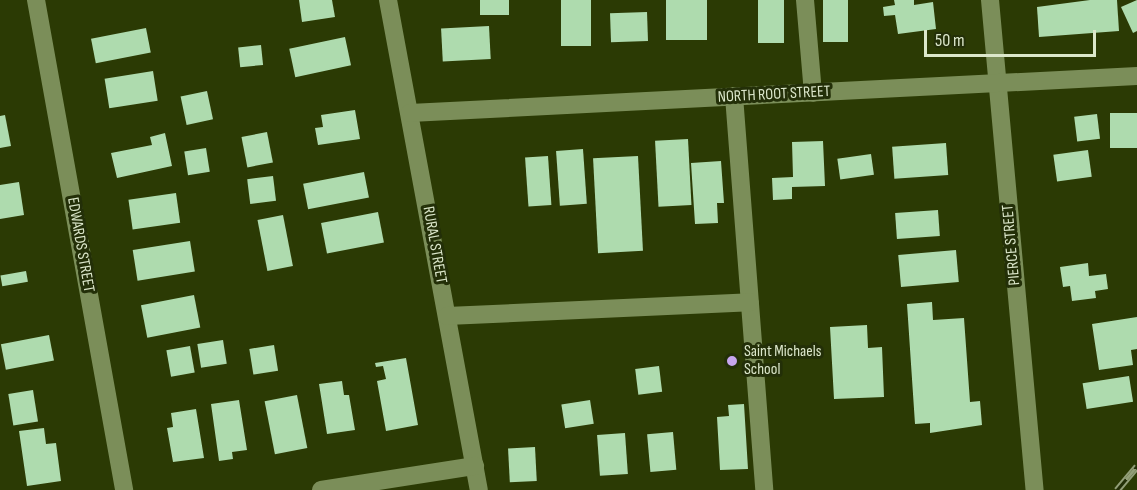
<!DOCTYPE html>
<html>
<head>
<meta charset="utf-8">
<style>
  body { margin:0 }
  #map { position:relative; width:1137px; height:490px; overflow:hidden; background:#2b3a04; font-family:"Sofia Sans Condensed",sans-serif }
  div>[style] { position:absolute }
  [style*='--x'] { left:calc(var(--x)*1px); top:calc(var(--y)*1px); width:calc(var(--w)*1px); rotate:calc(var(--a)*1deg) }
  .building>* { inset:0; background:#aedbae; transform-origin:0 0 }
  .minor>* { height:18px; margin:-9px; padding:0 9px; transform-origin:9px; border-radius:9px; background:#7b8e59 }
  .rail>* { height:7px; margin-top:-3.5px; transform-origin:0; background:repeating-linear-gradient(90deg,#232f08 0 14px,#929e78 0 28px); box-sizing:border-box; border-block:2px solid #929e78 }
  .dots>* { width:16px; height:16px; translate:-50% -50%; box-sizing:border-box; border:3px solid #232f08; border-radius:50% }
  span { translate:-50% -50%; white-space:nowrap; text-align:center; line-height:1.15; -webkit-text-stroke:6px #232f08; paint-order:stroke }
  .street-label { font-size:16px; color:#dce7cb }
  .poi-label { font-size:16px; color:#dce7cb }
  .left { translate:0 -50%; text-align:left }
  .scale { position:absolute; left:924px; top:30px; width:172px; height:27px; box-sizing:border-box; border:3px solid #dce7cb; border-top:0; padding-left:8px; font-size:18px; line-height:21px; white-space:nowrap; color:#dce7cb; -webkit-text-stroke:4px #232f08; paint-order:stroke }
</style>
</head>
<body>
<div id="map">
  <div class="building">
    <i style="clip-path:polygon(299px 0,332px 0,335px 17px,302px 22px)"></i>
    <i style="left:480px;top:0;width:29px;height:15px"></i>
    <i style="left:561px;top:0;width:30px;height:46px"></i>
    <i style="left:666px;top:0;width:41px;height:40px"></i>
    <i style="left:758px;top:0;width:26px;height:43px"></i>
    <i style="left:823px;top:0;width:25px;height:42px"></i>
    <i style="clip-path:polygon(894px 0,914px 0,914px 5px,933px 2px,936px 29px,898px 34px,895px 15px,884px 16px,883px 7px,895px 5px)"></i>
    <i style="clip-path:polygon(1090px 0,1117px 0,1119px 31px,1039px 37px,1037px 7px)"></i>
    <i style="clip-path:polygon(1137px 0,1137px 31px,1133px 33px,1121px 7px)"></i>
    <i style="left:647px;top:12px;width:29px;height:37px;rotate:88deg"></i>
    <i style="left:489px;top:26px;width:33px;height:48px;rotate:87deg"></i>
    <i style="left:146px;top:28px;width:25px;height:56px;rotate:79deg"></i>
    <i style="left:345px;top:37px;width:29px;height:57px;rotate:78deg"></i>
    <i style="left:261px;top:45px;width:20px;height:23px;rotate:84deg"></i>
    <i style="left:153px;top:71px;width:30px;height:49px;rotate:81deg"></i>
    <i style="left:207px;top:91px;width:29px;height:27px;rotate:78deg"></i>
    <i style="clip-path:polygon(355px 110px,360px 139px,318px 145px,315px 128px,323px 127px,321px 115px)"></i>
    <i style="left:1137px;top:113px;width:35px;height:27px;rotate:90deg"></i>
    <i style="left:1097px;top:114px;width:25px;height:23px;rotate:83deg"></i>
    <i style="clip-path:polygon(5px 115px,11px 146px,0 148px,0 116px)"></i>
    <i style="left:267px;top:132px;width:31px;height:26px;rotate:79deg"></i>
    <i style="clip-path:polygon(165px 133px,172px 166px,117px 178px,111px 153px,152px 145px,150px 137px)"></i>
    <i style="left:688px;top:139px;width:66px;height:33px;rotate:87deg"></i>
    <i style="clip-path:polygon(823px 141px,825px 186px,792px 187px,792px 199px,773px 200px,772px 178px,793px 177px,792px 142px)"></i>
    <i style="left:946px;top:143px;width:32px;height:54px;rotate:86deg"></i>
    <i style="left:206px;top:148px;width:24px;height:22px;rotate:81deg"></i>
    <i style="left:583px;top:149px;width:55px;height:27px;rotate:86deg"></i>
    <i style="left:1088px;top:150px;width:27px;height:35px;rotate:82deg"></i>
    <i style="left:871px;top:154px;width:21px;height:34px;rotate:82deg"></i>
    <i style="left:548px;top:156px;width:49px;height:23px;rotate:86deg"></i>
    <i style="left:638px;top:156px;width:95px;height:45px;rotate:87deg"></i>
    <i style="clip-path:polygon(721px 161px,724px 203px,717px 203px,718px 223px,695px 224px,691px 163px)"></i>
    <i style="left:364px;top:172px;width:26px;height:62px;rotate:79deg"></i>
    <i style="left:273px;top:176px;width:25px;height:26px;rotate:83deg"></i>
    <i style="clip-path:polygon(19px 182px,24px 215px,0 219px,0 185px)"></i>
    <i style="left:176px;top:193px;width:30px;height:48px;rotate:82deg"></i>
    <i style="left:938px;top:210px;width:26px;height:43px;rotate:86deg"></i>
    <i style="left:378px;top:212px;width:31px;height:58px;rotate:79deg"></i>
    <i style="left:283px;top:215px;width:52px;height:26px;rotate:79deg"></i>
    <i style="left:190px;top:241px;width:31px;height:58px;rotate:81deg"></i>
    <i style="left:956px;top:250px;width:32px;height:58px;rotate:85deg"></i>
    <i style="clip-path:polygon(1088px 263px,1089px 276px,1106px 274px,1108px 289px,1095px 291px,1096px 298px,1072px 301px,1070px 286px,1063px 287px,1060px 267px)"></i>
    <i style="left:26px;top:271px;width:11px;height:26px;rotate:80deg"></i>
    <i style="left:194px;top:295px;width:33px;height:54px;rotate:79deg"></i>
    <i style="clip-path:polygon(932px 302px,933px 320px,964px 318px,970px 402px,980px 401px,982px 425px,930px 433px,930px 423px,915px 424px,907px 304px)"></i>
    <i style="clip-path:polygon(1137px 317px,1137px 349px,1131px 350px,1133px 365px,1099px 370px,1092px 324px)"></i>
    <i style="clip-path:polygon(867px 325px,868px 348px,882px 347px,884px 397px,834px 399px,830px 327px)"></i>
    <i style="left:49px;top:335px;width:26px;height:49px;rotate:79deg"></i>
    <i style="left:223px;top:340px;width:24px;height:26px;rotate:81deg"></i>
    <i style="left:274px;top:345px;width:26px;height:25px;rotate:81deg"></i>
    <i style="left:190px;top:346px;width:27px;height:24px;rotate:80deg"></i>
    <i style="clip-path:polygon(406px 358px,418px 425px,386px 431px,377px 381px,386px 379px,383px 366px,376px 367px,375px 363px)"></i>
    <i style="left:659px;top:366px;width:26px;height:24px;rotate:83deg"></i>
    <i style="left:1129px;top:376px;width:26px;height:47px;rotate:81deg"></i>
    <i style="clip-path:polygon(342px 381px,344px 395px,349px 395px,355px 430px,327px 434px,319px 384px)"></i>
    <i style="left:33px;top:390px;width:32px;height:25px;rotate:81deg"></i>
    <i style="left:297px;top:395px;width:54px;height:33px;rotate:79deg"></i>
    <i style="clip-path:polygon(239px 400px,247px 450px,232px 452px,233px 459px,219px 461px,211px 404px)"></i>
    <i style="left:590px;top:400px;width:24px;height:29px;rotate:81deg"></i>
    <i style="clip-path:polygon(744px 404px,748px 469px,720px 470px,717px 417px,729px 416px,728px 405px)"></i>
    <i style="clip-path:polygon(196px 409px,204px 458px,173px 462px,167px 428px,173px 427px,171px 413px)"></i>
    <i style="clip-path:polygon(44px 428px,46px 444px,56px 443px,61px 481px,27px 486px,19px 431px)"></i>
    <i style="left:673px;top:432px;width:38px;height:26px;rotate:85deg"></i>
    <i style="left:625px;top:433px;width:41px;height:28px;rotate:86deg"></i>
    <i style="left:535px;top:447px;width:34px;height:27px;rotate:87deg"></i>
  </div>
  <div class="minor">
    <i style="--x:36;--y:0;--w:498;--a:79.8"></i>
    <i style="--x:388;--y:0;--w:498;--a:79.5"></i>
    <i style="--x:805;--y:0;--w:93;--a:85.1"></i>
    <i style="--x:990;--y:0;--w:492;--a:84.8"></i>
    <i style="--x:734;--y:96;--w:395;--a:85.6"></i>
    <i style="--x:410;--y:113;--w:728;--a:-2.91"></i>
    <i style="--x:447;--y:316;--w:303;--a:-2.6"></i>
    <i style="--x:321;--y:490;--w:156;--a:-8.9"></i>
  </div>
  <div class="rail">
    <i style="--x:1117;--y:490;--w:31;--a:-50"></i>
  </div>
  <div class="dots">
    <i style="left:732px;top:361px;background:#c7a6ef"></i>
  </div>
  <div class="street-label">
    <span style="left:774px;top:95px;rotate:-3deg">NORTH ROOT STREET</span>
    <span style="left:80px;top:245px;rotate:80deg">EDWARDS STREET</span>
    <span style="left:434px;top:245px;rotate:80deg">RURAL STREET</span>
    <span style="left:1012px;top:245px;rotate:-95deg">PIERCE STREET</span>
  </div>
  <div class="poi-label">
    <span class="left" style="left:744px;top:361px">Saint Michaels<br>School</span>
  </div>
  <div class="scale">50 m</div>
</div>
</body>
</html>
